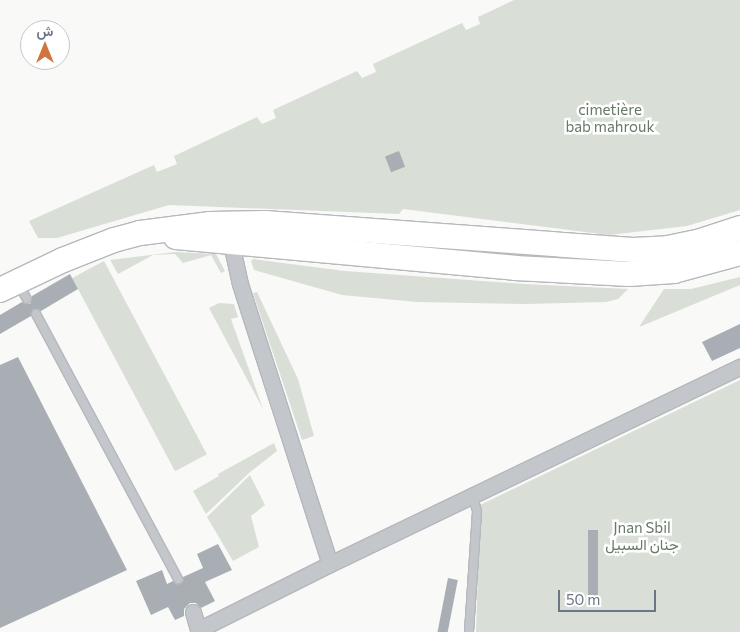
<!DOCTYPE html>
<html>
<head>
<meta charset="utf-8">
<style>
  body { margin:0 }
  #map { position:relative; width:740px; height:632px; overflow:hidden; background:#f9f9f7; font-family:Commissioner,Vazirmatn,sans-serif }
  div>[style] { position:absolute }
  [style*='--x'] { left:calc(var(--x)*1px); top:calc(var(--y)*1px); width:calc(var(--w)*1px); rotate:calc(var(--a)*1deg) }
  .green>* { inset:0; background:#d9ded7; transform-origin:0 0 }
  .building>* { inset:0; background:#a9aeb5; transform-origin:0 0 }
  .roads { filter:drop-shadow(1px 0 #b5b8bc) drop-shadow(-1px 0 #b5b8bc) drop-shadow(0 1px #b5b8bc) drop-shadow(0 -1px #b5b8bc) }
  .lane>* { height:8px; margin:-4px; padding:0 4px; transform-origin:4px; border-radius:4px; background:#c3c6ca }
  .street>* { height:15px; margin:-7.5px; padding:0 7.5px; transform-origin:7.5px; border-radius:7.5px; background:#c3c6ca }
  .primary>* { height:24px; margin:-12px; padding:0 12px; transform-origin:12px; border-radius:12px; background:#fff }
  span { translate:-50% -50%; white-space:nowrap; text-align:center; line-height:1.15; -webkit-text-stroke:5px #fff; paint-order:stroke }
  .park-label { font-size:15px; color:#667866 }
  .north { position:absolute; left:20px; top:20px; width:50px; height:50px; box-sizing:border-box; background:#fff; border:1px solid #c4c8ce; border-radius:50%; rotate:0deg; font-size:14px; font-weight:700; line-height:20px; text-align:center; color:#6c7685 }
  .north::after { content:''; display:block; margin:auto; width:18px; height:22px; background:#d17540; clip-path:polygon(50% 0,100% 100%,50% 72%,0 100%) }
  .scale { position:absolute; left:558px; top:590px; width:98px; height:22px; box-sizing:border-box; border:2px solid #6c7685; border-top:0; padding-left:6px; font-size:15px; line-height:18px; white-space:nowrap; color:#6c7685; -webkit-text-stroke:4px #fff; paint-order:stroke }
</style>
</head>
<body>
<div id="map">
  <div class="green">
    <i style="clip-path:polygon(514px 0,740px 0,740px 210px,687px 226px,609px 235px,403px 209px,399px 214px,169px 205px,57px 238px,38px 238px,29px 221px,154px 165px,157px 172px,177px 164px,174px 156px,257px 117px,262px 124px,276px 118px,273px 110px,357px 71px,362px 78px,376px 72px,373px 64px,462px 23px,466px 30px,480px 24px,478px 17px)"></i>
    <i style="clip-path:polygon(175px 252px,216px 254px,225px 271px,221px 273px,211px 255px,183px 263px,175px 254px,153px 255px,118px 274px,110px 260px)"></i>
    <i style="clip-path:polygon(253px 259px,345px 271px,524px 284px,628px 289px,618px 299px,606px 302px,526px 304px,417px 302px,342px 295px,254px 270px,251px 261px)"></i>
    <i style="left:104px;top:261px;width:219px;height:36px;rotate:62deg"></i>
    <i style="clip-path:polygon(740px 277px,740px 285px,639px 327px,664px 289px,691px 289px)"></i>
    <i style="clip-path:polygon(257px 292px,298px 379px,314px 436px,302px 440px,253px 293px)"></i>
    <i style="clip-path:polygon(219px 303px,234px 304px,238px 317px,231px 319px,263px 409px,209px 308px)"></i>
    <i style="clip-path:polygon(740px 380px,740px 632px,476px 632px,480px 505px)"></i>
    <i style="clip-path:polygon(274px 443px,277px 451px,250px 472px,206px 514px,193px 491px,219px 476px,218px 474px)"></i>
    <i style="clip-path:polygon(250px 475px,265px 505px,251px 516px,259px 547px,233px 561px,207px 517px)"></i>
  </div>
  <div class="building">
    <i style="left:399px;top:151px;width:17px;height:15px;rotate:69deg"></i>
    <i style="clip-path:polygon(70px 274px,78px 289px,41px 311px,33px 309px,31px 316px,0 334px,0 315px,22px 302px,30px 304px,32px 296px)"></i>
    <i style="clip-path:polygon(740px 324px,740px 348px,712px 361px,702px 342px)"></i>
    <i style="clip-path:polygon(18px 357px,127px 570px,0 628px,0 365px)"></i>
    <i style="left:588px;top:530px;width:10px;height:70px"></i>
    <i style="clip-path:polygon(218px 544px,232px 570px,205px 582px,215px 601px,201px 608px,196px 603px,190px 603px,184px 609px,184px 616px,175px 620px,168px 607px,151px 615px,136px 581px,162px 570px,167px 584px,173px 581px,180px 584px,183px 577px,203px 568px,197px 554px)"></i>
    <i style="left:448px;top:578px;width:10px;height:55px;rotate:11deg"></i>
  </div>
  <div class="roads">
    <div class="lane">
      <i style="--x:18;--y:283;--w:18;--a:61"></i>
      <i style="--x:36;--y:314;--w:301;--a:61.8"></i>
      <i style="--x:469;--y:632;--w:121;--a:-86.2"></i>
      <i style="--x:477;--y:511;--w:15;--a:-106"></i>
    </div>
    <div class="street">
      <i style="--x:231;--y:243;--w:42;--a:77.6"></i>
      <i style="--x:240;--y:284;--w:294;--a:72.2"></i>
      <i style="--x:330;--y:564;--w:455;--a:-25.7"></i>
      <i style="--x:193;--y:612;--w:19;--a:74"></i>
      <i style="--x:199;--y:632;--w:2;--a:-117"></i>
      <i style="--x:198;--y:630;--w:148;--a:-26.6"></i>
    </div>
    <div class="primary">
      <i style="--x:176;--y:237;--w:340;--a:5.2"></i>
      <i style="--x:515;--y:268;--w:114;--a:3"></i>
      <i style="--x:629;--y:274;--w:45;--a:-3.8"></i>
      <i style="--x:674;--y:271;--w:68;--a:-15.3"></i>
      <i style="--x:0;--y:290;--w:70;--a:-25.5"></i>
      <i style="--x:63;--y:260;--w:55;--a:-21.4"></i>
      <i style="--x:114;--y:240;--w:27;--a:-15"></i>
      <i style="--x:140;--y:233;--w:71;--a:-7.3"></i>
      <i style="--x:210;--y:224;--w:55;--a:-1"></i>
      <i style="--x:265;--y:223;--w:369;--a:4.2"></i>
      <i style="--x:633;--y:250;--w:35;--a:-3"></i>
      <i style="--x:668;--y:248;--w:34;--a:-12"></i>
      <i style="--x:701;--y:241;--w:41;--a:-18.4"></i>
    </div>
  </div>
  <div class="park-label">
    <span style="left:610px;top:118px">cimetière<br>bab mahrouk</span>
    <span style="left:642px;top:536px">Jnan Sbil<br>جنان السبيل</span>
  </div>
  <div class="north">ش</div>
  <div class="scale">50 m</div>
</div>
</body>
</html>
